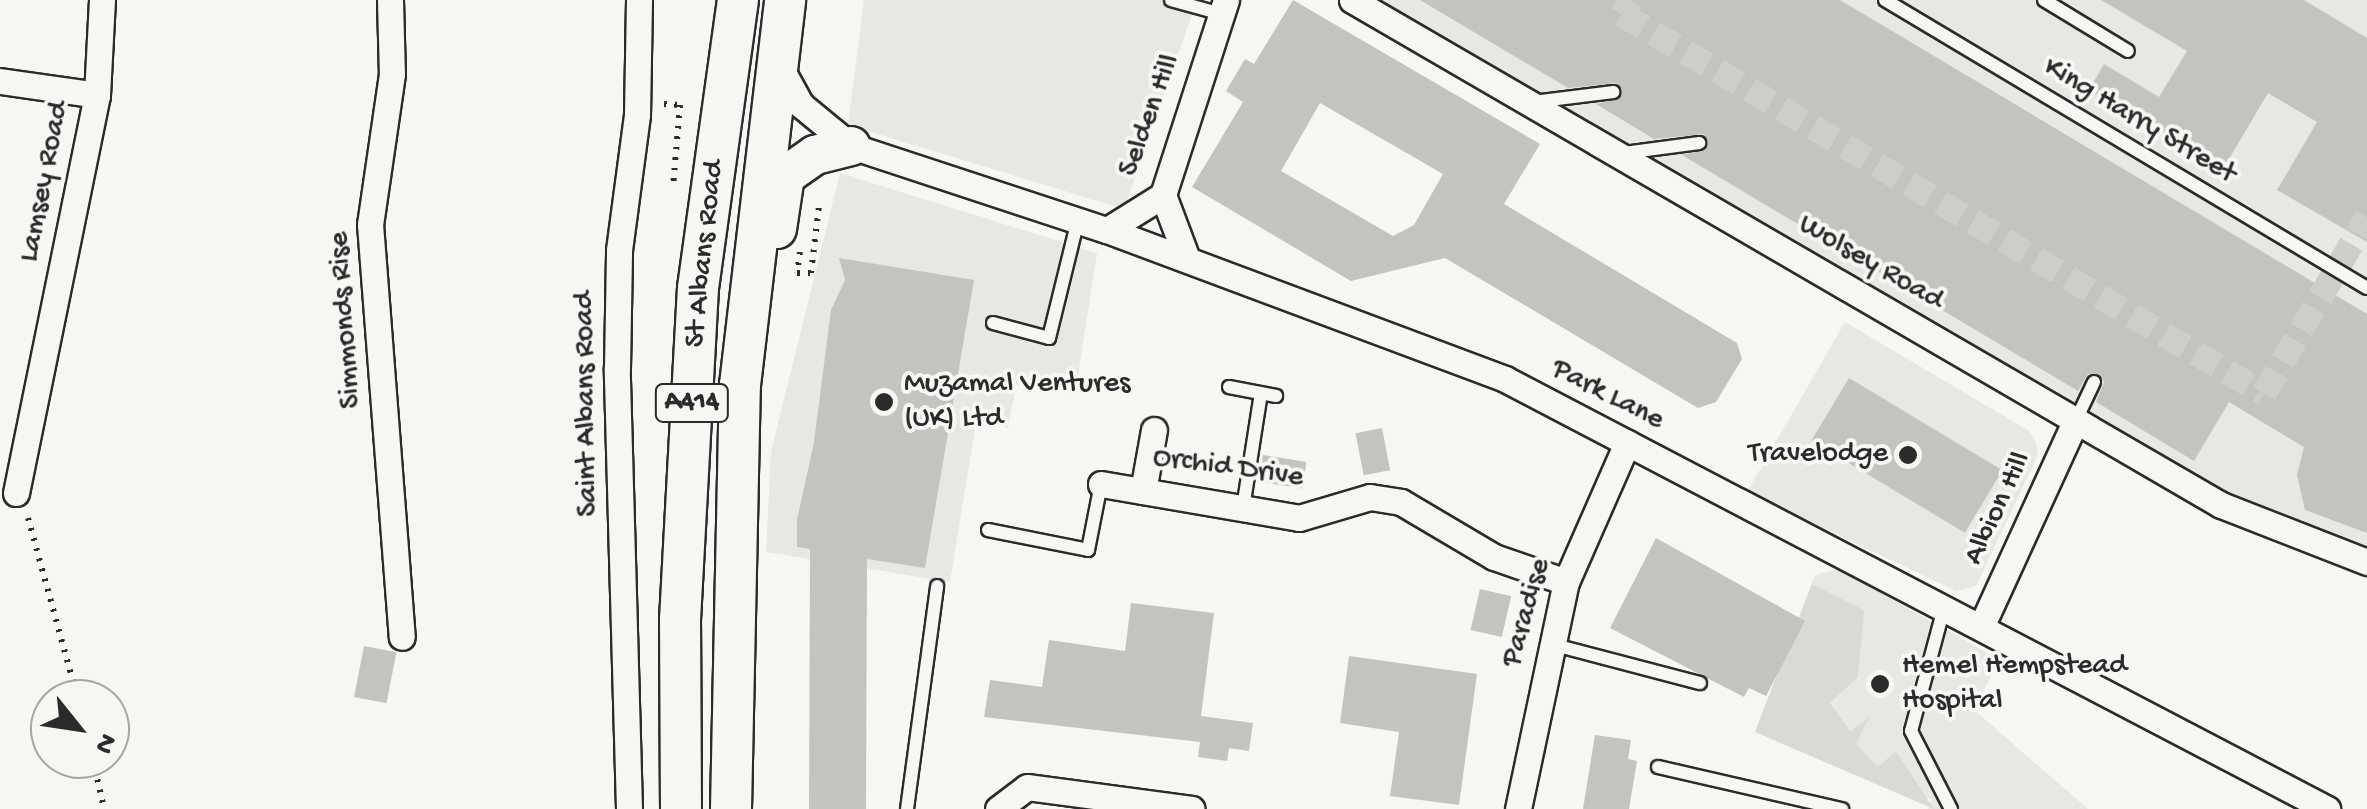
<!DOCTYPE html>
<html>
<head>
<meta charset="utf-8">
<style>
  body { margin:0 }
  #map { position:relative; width:2367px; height:809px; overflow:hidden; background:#f6f6f2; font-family:"Gochi Hand",sans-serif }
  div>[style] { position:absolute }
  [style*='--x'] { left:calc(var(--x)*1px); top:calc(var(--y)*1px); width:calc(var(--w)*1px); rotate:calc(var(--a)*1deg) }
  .built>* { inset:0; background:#e7e7e3 }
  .green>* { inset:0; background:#d9d9d5 }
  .building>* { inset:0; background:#c3c3c0; transform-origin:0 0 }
  .street-tunnel>* { height:25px; margin-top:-12.5px; transform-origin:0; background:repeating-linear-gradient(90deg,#cdcdca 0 25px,transparent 0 37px) }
  .path>* { height:6px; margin-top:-3px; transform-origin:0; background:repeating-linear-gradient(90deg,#2b2b2b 0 2.5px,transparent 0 10.5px) }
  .roads { filter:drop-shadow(2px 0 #2b2b2b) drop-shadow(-2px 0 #2b2b2b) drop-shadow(0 2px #2b2b2b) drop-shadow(0 -2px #2b2b2b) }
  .lane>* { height:12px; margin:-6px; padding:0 6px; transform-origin:6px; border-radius:6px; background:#f6f6f2 }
  .street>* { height:25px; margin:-12.5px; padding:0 12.5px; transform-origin:12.5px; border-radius:12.5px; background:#f6f6f2 }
  .secondary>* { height:38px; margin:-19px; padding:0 19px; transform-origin:19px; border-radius:19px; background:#f6f6f2 }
  .primary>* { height:40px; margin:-20px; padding:0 20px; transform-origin:20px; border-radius:20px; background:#f6f6f2 }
  .dots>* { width:28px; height:28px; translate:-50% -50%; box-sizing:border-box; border:5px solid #f6f6f2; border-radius:50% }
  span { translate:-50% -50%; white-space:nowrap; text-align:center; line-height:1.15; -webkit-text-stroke:8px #f6f6f2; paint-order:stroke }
  .shield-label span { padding:2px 8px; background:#f6f6f2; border:2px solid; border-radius:8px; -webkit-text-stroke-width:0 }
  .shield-label { font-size:28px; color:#2b2b2b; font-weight:700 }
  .street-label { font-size:30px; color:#2b2b2b }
  .poi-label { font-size:30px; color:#2b2b2b }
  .left { translate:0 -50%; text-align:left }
  .right { translate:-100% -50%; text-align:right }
  .north { position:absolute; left:30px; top:679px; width:100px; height:100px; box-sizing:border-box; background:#f6f6f2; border:2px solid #a5a5a2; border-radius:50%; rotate:120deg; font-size:28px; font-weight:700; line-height:40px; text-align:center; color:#2b2b2b }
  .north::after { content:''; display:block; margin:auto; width:35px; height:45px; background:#2b2b2b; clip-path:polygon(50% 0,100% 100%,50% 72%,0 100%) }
</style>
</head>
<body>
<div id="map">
  <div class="built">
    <i style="clip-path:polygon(864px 0,1197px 0,1124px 209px,848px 125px)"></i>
    <i style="clip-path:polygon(1352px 0,2367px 0,2367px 562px,2221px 505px)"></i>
    <i style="clip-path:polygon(840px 173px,1097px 253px,1075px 395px,1016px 385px,1008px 428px,976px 423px,950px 582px,766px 552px,771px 452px)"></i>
    <i style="clip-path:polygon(1845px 322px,2029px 431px,2036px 442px,2038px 455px,1976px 586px,1956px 591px,1747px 492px)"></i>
    <i style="clip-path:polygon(1838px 569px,2000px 660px,1973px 709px,2088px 809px,1928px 809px,1931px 799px,1755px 732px,1815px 575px)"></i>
  </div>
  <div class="green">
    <i style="clip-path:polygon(1812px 584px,1864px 610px,1858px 677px,1830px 703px,1850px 731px,1869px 717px,1856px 744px,1878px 767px,1896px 751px,1934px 809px,1755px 732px)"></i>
  </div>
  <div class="building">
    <i style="clip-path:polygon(evenodd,1293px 0,1540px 144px,1504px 204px,1737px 343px,1742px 359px,1716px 402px,1698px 408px,1445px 258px,1351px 281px,1192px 187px,1243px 102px,1226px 91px,1245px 59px,1254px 64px,1293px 0,1320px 103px,1443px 174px,1414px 225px,1393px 236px,1281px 171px,1320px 103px)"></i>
    <i style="clip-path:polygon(1420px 0,1840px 0,2367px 314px,2367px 533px,2305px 510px,2297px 475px,2304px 447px,2229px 402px,2194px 461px,2096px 402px,2104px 382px,2099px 374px,2088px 374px,2078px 391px,1682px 155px,1706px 150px,1704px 134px,1654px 139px,1596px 104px,1620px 99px,1618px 83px,1568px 88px)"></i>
    <i style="clip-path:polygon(2101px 0,2304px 0,2367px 38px,2367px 242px,2277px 190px,2317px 122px,2268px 93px,2223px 169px,2089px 90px,2104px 64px,2159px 97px,2187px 51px)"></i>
    <i style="clip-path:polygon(839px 258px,974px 280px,925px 568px,867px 559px,866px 809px,809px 809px,810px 549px,797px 547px,797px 520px,814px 442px,831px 310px,845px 280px)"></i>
    <i style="left:1849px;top:378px;width:179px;height:73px;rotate:31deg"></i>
    <i style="left:1382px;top:428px;width:43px;height:27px;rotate:79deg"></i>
    <i style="left:1263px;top:455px;width:44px;height:27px;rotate:9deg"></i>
    <i style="clip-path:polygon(1656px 538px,1805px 621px,1766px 696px,1749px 688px,1744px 697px,1610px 628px)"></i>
    <i style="left:1480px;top:589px;width:32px;height:42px;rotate:13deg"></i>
    <i style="clip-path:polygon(1131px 603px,1214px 613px,1201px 716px,1253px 723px,1249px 751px,1229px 748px,1227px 761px,1198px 757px,1200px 742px,984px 717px,990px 680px,1042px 687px,1049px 640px,1125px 651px)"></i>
    <i style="left:364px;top:646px;width:33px;height:52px;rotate:11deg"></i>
    <i style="clip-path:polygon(1349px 656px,1477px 674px,1459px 805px,1390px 796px,1399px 732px,1340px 723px)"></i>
    <i style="clip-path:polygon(1595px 735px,1631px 740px,1628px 759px,1637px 761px,1629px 809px,1583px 809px)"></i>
  </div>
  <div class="street-tunnel">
    <i style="--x:1631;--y:0;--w:17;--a:123"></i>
    <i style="--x:1622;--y:14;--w:746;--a:30.56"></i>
    <i style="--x:2264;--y:393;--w:204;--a:-59.7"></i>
  </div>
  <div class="path">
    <i style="--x:664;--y:104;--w:16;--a:4"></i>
    <i style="--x:680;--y:105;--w:81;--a:94.9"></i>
    <i style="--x:800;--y:252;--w:21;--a:98"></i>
    <i style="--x:797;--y:273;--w:14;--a:0"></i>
    <i style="--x:811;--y:273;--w:67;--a:-83.2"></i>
    <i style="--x:28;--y:518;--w:188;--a:74.6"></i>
    <i style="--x:93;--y:759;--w:51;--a:77.6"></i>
  </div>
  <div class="roads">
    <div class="lane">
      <i style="--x:1171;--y:0;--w:53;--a:15.4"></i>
      <i style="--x:1885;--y:0;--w:561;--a:30.86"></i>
      <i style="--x:2044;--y:0;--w:98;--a:31.3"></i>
      <i style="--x:1533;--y:102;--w:81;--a:-7.1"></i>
      <i style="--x:1624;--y:153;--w:76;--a:-7.6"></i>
      <i style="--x:993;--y:323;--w:58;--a:15"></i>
      <i style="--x:1049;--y:338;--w:122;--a:-76.2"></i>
      <i style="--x:1229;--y:387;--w:48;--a:10.8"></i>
      <i style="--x:2076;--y:420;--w:42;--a:-64.7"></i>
      <i style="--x:1243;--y:508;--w:116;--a:-81.1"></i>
      <i style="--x:988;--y:530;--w:102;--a:11.3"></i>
      <i style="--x:1088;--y:550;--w:67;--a:-78.9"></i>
      <i style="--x:1944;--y:608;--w:127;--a:105"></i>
      <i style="--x:1911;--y:731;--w:88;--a:62.9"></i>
      <i style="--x:1551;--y:644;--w:154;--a:14.7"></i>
      <i style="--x:1658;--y:767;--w:189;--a:12.9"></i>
      <i style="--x:907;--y:809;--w:225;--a:-82.3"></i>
    </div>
    <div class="street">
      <i style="--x:390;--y:0;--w:74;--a:88.5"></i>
      <i style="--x:392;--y:74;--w:152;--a:98.3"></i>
      <i style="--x:370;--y:224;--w:414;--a:85.6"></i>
      <i style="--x:1352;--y:0;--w:1005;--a:30.16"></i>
      <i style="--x:2221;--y:505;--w:157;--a:21.3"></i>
      <i style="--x:779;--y:65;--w:46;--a:61.2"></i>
      <i style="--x:801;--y:105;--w:65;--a:39.4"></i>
      <i style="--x:851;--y:146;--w:269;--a:18.2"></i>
      <i style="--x:1107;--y:230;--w:425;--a:20.5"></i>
      <i style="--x:1505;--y:379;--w:928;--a:27.61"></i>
      <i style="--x:0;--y:81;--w:98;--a:8.2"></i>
      <i style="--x:1163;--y:195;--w:68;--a:69.4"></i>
      <i style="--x:1107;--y:230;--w:66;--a:-32"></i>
      <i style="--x:1163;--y:195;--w:205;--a:-72.1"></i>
      <i style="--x:1101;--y:484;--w:201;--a:9.7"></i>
      <i style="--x:1299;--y:518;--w:74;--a:-16.5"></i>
      <i style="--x:1370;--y:497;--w:31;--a:9"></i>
      <i style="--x:1401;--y:502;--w:108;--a:30.6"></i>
      <i style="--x:1494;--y:557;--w:76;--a:19.1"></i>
      <i style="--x:1143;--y:491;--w:62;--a:-79.8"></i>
      <i style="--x:16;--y:493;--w:406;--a:-78.5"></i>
      <i style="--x:97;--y:95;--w:95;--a:-87"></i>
      <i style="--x:1982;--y:625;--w:226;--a:-65.4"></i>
      <i style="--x:629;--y:809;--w:441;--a:-91.6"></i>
      <i style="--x:617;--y:368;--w:118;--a:-89"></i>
      <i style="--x:619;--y:250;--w:136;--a:-82.4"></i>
      <i style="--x:637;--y:115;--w:115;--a:-89"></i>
      <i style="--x:998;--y:809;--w:36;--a:-37"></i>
      <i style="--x:1027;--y:787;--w:166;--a:7.6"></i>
      <i style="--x:1518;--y:809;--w:232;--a:-78.1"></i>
      <i style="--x:1566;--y:582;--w:152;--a:-66.3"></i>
    </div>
    <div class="secondary">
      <i style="--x:777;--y:229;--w:54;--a:-81.4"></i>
      <i style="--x:785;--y:176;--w:37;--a:-35"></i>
      <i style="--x:815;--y:155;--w:37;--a:-14"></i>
    </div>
    <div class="primary">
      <i style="--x:681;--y:809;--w:189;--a:-90.3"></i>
      <i style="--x:680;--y:620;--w:332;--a:-86.9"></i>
      <i style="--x:698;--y:288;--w:291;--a:-82.1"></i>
      <i style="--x:731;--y:809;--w:424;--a:-88.8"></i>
      <i style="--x:740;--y:385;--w:388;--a:-83.3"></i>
    </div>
  </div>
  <div class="dots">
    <i style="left:884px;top:402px;background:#2b2b2b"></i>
    <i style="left:1908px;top:455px;background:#2b2b2b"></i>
    <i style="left:1880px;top:684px;background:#2b2b2b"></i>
  </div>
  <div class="shield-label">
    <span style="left:692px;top:403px">A414</span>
  </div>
  <div class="street-label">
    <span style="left:1151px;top:116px;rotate:-70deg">Selden Hill</span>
    <span style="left:2139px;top:122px;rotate:31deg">King Harry Street</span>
    <span style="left:46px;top:182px;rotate:-79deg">Lamsey Road</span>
    <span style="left:706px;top:254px;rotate:-84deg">St Albans Road</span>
    <span style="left:1870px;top:264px;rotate:30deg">Wolsey Road</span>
    <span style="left:347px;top:320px;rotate:-94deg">Simmonds Rise</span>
    <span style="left:1607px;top:396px;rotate:27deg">Park Lane</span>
    <span style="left:588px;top:404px;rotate:-91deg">Saint Albans Road</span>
    <span style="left:1228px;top:469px;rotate:8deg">Orchid Drive</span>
    <span style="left:1999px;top:509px;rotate:-65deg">Albion Hill</span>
    <span style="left:1528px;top:613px;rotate:-74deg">Paradise</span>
  </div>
  <div class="poi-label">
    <span class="left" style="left:904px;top:402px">Muzamal Ventures<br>(UK) Ltd</span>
    <span class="right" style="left:1888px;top:455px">Travelodge</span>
    <span class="left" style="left:1902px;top:684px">Hemel Hempstead<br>Hospital</span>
  </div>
  <div class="north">N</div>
</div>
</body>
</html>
